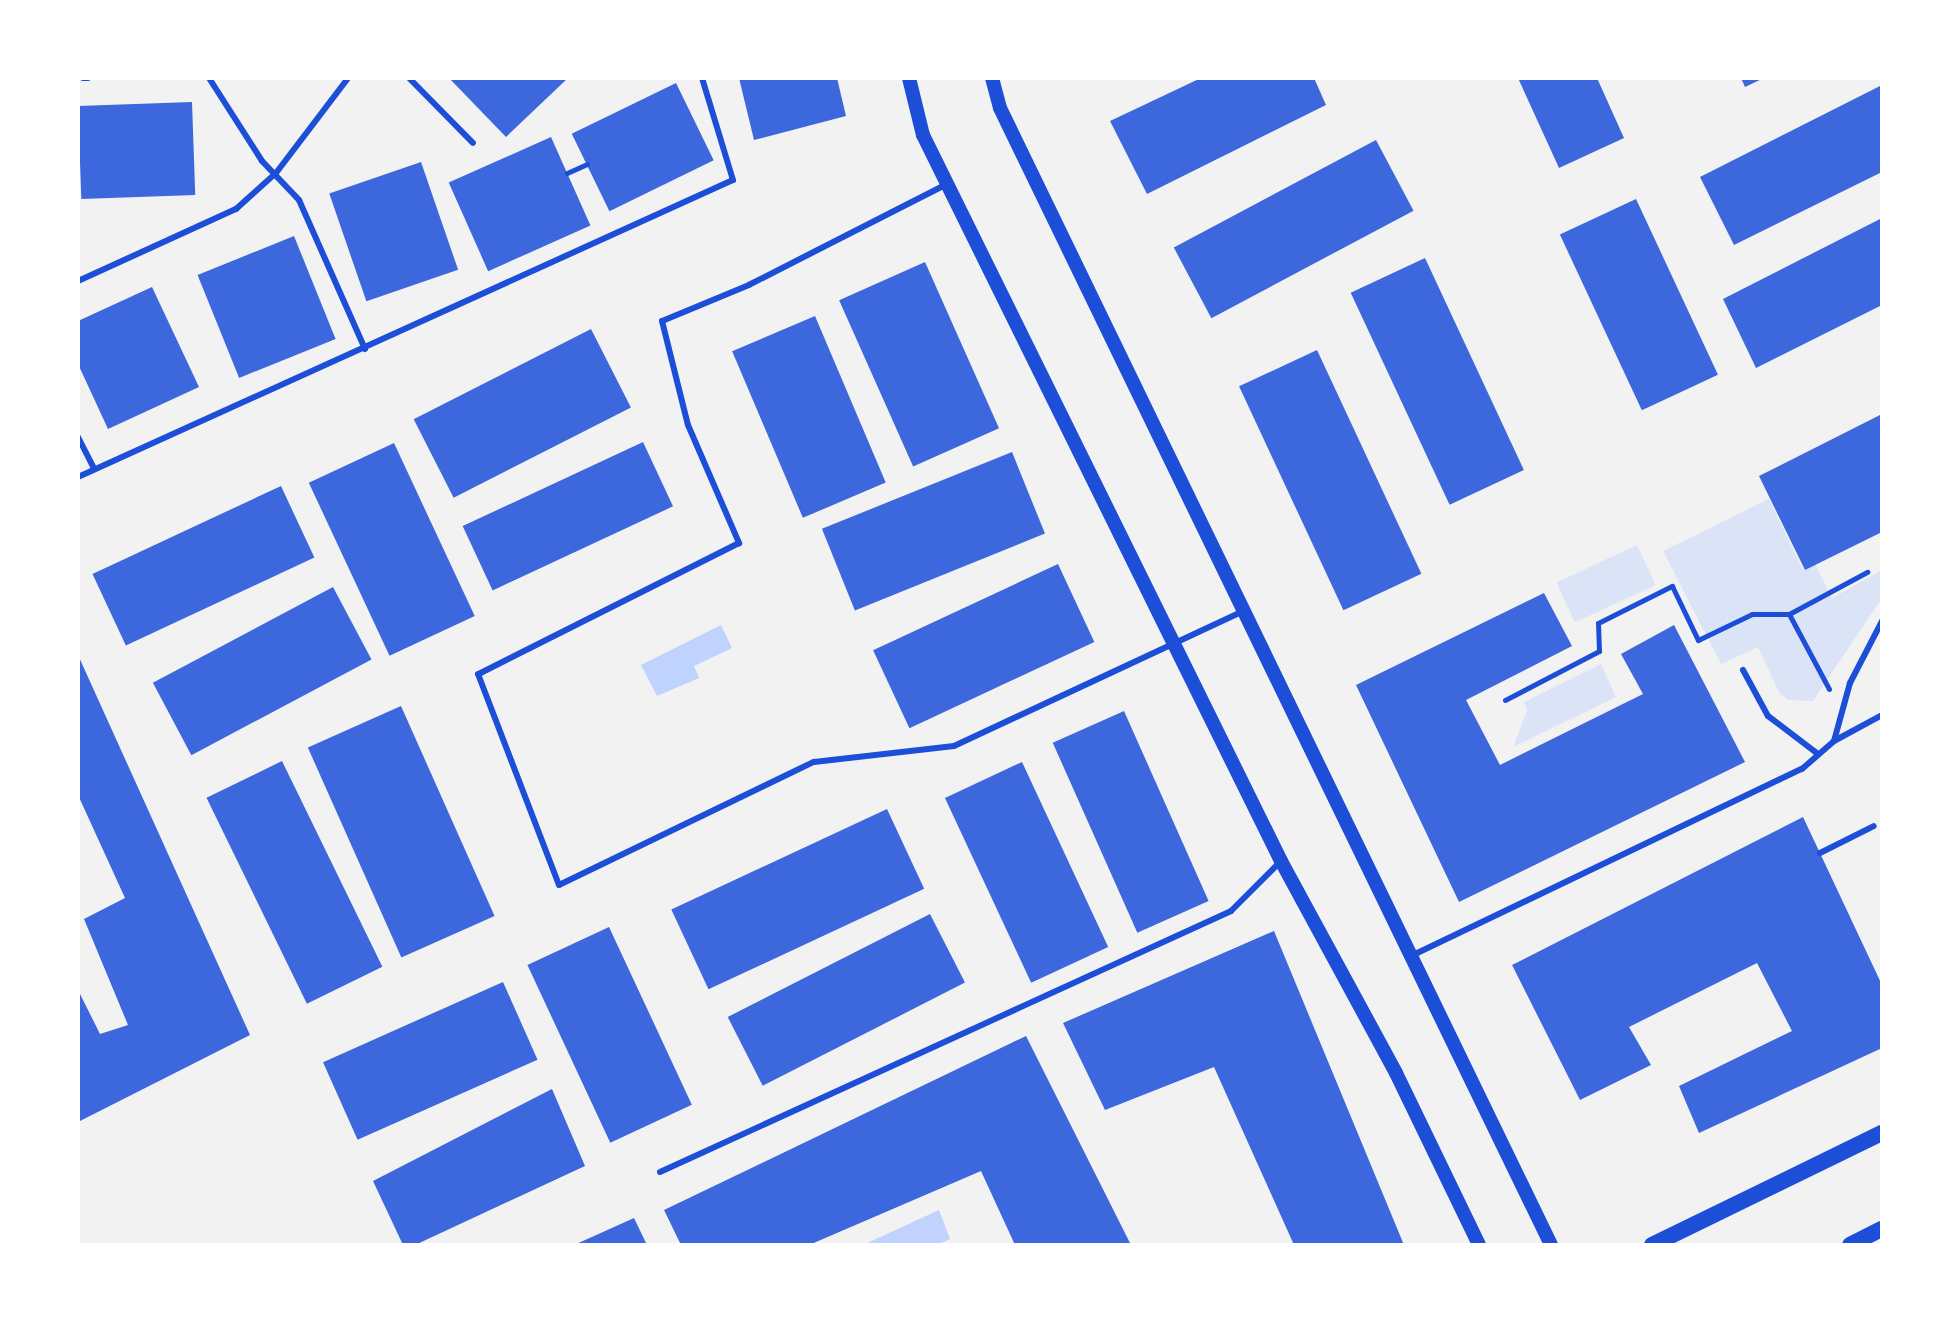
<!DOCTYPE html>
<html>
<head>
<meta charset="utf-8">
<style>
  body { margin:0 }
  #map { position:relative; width:1960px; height:1323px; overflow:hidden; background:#f2f2f2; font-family:"PT Sans",sans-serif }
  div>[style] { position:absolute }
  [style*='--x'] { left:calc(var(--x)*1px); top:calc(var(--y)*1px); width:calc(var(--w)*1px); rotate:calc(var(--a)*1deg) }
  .green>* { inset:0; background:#dbe4f7; transform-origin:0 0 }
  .water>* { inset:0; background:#bfd3fe }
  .building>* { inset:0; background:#3d67dc; transform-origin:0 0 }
  .path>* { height:5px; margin:-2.5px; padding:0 2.5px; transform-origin:2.5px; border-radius:2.5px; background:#1d4ed8 }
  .service>* { height:6px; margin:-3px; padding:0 3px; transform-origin:3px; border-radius:3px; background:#1d4ed8 }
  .tertiary>* { height:14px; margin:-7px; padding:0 7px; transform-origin:7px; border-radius:7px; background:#1d4ed8 }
  .secondary>* { height:16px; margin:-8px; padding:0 8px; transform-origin:8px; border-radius:8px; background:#1d4ed8 }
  span { translate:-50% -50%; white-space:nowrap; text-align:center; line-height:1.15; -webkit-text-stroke:8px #fff; paint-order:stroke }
  .frame { position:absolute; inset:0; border:80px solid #fff; pointer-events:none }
</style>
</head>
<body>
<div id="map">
  <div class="green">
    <i style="clip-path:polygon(1769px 499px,1803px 570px,1815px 564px,1832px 598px,1882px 570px,1882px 598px,1813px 701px,1788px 700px,1779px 692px,1758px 647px,1721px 664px,1663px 551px)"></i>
    <i style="left:1637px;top:545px;width:44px;height:89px;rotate:65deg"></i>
    <i style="clip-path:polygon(1601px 664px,1616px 697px,1513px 747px,1527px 710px,1524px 702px)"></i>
  </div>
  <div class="water">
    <i style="clip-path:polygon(721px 625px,732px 648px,694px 666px,699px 678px,657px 696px,641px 665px)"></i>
    <i style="clip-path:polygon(939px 1210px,950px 1239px,937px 1245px,863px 1245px)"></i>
  </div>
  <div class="building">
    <i style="clip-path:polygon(449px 78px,568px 78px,506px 137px)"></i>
    <i style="clip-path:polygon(739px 78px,837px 78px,846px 116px,754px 140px)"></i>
    <i style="clip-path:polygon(1201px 78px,1314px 78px,1326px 105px,1147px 194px,1110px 121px)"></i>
    <i style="clip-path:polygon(1518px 78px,1597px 78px,1624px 138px,1559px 168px)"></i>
    <i style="clip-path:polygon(1741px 78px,1764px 78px,1745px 87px)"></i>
    <i style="left:676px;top:83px;width:86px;height:116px;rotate:64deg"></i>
    <i style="clip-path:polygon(1882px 85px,1882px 172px,1734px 245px,1700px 177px)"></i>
    <i style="left:192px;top:102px;width:93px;height:114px;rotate:88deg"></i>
    <i style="left:551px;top:137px;width:97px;height:112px;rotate:66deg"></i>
    <i style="left:1376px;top:140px;width:80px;height:229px;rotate:62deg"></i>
    <i style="left:421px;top:162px;width:114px;height:97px;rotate:71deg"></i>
    <i style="left:1636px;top:199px;width:194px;height:84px;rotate:65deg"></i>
    <i style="clip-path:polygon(1882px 218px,1882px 305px,1756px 368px,1723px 299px)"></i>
    <i style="left:294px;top:236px;width:111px;height:104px;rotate:68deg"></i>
    <i style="left:1425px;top:258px;width:234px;height:82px;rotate:65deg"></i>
    <i style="left:925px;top:262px;width:182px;height:94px;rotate:66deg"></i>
    <i style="clip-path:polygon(152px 287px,199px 387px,108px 429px,78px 364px,78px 321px)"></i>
    <i style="left:815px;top:316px;width:181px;height:90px;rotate:67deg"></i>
    <i style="left:591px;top:329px;width:88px;height:199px;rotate:63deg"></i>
    <i style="left:1317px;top:350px;width:247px;height:86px;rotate:65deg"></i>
    <i style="clip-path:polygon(1882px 414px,1882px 532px,1805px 570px,1759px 476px)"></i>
    <i style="left:643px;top:442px;width:71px;height:199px;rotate:65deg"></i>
    <i style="left:394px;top:443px;width:191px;height:94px;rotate:65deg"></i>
    <i style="left:1012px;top:452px;width:88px;height:205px;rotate:68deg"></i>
    <i style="left:281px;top:486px;width:79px;height:208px;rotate:65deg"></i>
    <i style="left:1058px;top:564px;width:86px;height:204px;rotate:65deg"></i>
    <i style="left:333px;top:587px;width:82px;height:204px;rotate:62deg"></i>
    <i style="clip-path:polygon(1544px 593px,1572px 646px,1466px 700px,1500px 765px,1643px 694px,1621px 654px,1674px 625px,1745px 762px,1459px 902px,1356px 685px)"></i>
    <i style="clip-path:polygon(78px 655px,250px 1035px,78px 1122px,78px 990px,100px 1034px,128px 1025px,84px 919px,125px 898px,78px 795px)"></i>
    <i style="left:401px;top:706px;width:230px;height:102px;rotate:66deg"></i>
    <i style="left:1124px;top:711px;width:208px;height:78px;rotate:66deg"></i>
    <i style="left:282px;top:761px;width:229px;height:84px;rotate:64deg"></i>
    <i style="left:1022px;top:762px;width:204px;height:85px;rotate:65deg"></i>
    <i style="left:887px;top:809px;width:88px;height:238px;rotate:65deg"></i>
    <i style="clip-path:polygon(1803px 817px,1882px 985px,1882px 1048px,1699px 1133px,1679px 1086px,1792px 1031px,1757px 963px,1629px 1027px,1651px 1065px,1580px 1100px,1512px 965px)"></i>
    <i style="left:930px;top:914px;width:77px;height:227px;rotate:63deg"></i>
    <i style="left:609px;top:927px;width:196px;height:90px;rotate:65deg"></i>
    <i style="clip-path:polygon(1274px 931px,1404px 1245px,1294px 1245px,1214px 1067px,1105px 1110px,1063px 1023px)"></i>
    <i style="left:503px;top:982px;width:85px;height:197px;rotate:66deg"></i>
    <i style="clip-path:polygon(1026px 1036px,1131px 1245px,1015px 1245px,981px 1171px,809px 1245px,681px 1245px,664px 1210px)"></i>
    <i style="clip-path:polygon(552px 1089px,585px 1166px,415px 1245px,403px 1245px,373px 1181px)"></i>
    <i style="clip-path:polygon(634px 1218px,647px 1245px,574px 1245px)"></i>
  </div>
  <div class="path">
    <i style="--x:567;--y:173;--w:22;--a:-24"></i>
    <i style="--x:1829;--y:689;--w:85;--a:-118.1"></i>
    <i style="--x:1789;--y:614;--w:89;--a:-28.3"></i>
    <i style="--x:1505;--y:700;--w:106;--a:-27.5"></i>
    <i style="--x:1599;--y:651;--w:28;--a:-92"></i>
    <i style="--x:1598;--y:623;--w:83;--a:-26.6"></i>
    <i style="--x:1672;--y:586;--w:60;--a:64.3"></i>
    <i style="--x:1698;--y:640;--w:60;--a:-25.7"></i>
    <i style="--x:1752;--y:614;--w:37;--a:0"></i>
  </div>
  <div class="service">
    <i style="--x:83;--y:78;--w:5;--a:0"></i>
    <i style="--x:209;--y:78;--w:98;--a:57.4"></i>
    <i style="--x:262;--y:161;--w:54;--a:46.5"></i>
    <i style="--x:299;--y:200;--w:163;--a:66.1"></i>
    <i style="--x:409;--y:78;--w:91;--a:45.4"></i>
    <i style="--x:947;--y:184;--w:222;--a:153"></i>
    <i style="--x:749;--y:285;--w:94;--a:157.5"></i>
    <i style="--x:662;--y:321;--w:107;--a:76"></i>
    <i style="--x:688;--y:425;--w:129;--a:66.6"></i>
    <i style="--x:739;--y:543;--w:292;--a:153.3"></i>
    <i style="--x:478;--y:674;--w:226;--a:69"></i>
    <i style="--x:559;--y:885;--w:283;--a:-25.8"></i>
    <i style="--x:814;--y:762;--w:141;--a:-6.5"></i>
    <i style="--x:954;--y:746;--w:320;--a:-25"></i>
    <i style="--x:78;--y:281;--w:174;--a:-24.5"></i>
    <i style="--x:236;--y:209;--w:54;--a:-42"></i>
    <i style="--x:276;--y:173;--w:119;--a:-52.8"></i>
    <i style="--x:78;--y:437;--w:36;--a:63"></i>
    <i style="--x:78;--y:477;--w:719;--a:-24.39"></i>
    <i style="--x:733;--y:180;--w:107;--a:-106.9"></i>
    <i style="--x:1743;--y:670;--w:52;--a:61.5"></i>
    <i style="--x:1768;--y:716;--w:63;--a:37.2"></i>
    <i style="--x:1834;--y:741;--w:55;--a:-28.4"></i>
    <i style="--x:1820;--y:853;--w:60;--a:-26.6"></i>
    <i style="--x:1413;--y:955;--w:431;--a:-25.6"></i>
    <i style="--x:1802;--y:769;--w:43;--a:-41.2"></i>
    <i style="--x:1834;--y:741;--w:60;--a:-74.6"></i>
    <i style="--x:1850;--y:683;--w:70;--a:-62.7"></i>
    <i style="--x:660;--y:1172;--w:628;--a:-24.56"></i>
    <i style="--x:1231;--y:911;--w:71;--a:-45"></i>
  </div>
  <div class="tertiary">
    <i style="--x:909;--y:78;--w:59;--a:76.2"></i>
    <i style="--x:923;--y:135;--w:809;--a:63.75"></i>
    <i style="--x:1281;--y:861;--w:241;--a:61.5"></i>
    <i style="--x:1396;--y:1073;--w:191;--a:64.2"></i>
    <i style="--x:992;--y:78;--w:31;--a:75"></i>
    <i style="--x:1000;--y:108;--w:1263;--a:64.14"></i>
  </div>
  <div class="secondary">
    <i style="--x:1652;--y:1245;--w:256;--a:-26"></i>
    <i style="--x:1850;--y:1245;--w:36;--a:-27"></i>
  </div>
  <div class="frame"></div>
</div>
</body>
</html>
